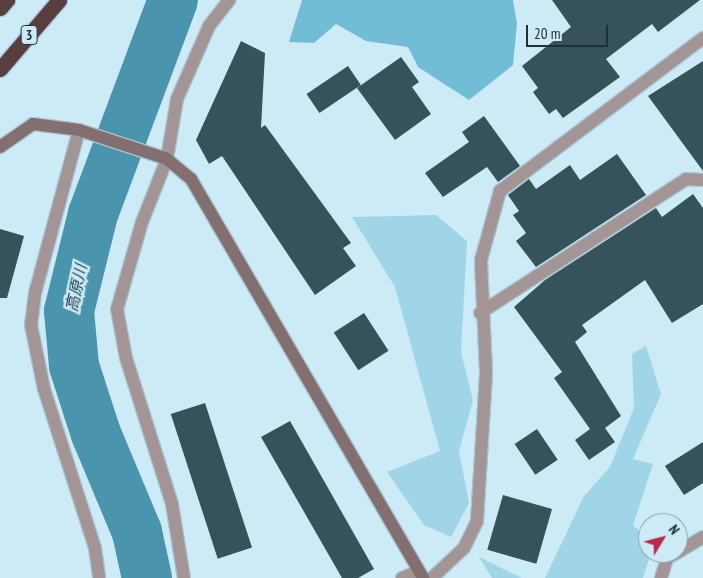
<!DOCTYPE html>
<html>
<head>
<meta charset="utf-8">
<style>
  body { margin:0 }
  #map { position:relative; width:703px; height:578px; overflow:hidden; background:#ccebf7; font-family:"PT Sans Narrow","Noto Sans JP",sans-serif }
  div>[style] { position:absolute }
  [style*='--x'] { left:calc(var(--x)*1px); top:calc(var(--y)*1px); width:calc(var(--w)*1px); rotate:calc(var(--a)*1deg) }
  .green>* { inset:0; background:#a0d5e8 }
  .forest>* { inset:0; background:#72bdd6 }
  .river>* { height:50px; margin:-25px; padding:0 25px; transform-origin:25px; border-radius:25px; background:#4a94ad }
  .building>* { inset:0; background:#36525b; transform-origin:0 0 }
  .roads { filter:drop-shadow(1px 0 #aac5d0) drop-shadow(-1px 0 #aac5d0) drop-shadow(0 1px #aac5d0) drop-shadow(0 -1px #aac5d0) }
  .lane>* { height:12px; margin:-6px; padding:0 6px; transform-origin:6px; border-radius:6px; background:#a39596 }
  .street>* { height:12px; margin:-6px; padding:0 6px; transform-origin:6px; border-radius:6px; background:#a39596 }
  .secondary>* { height:12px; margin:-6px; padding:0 6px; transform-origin:6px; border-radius:6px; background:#836f70 }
  .highway>* { height:15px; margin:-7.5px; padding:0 7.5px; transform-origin:7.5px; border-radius:7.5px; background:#583e40 }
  span { translate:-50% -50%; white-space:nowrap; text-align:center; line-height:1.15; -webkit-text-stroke:5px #ccebf7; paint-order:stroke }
  .shield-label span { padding:1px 4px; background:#ccebf7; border:1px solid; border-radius:4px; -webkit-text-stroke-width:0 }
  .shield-label { font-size:14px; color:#232f33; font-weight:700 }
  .water-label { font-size:16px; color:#1b3e4a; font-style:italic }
  .north { position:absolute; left:638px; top:513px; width:50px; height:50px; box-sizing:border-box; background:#ccebf7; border:1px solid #88a0a9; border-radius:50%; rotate:53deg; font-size:14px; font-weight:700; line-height:20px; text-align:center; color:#232f33 }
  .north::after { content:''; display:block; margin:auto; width:18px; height:22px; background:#ba2949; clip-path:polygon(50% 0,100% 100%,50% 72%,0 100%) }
  .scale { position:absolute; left:526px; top:25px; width:82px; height:22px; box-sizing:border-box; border:2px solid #232f33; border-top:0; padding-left:6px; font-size:15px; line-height:18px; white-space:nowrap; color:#232f33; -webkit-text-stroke:4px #ccebf7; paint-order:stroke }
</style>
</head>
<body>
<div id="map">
  <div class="green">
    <i style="clip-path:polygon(436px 215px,467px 241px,461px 352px,473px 400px,459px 451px,469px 503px,451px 537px,424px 525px,387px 472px,440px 451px,395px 287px,352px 217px)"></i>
    <i style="clip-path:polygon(646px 346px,661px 394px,633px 459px,653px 464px,633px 525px,648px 539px,651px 553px,643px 578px,545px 578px,584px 496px,610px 467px,634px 408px,632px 354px)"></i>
    <i style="clip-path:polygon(479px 557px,522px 578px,492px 578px)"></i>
  </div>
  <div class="forest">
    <i style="clip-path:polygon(302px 0,513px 0,517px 23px,513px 65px,469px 100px,418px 67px,408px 47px,366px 41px,336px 24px,314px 43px,289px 42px)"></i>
  </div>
  <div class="river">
    <i style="--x:147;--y:578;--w:47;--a:-102.3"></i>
    <i style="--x:137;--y:532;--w:106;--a:-112.7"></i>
    <i style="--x:96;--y:434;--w:71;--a:-107.9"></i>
    <i style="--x:74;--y:366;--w:55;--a:-95.2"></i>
    <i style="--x:69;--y:311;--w:100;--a:-76.1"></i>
    <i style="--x:93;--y:214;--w:228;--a:-69.5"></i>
  </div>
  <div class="building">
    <i style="clip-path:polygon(552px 0,700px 0,658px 32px,652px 24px,606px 59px,620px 77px,563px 118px,556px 109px,549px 114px,533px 92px,538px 88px,522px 66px,571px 27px)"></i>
    <i style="clip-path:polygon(241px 41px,265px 53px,261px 128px,265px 125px,351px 243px,343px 248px,356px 266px,315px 295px,222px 156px,209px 164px,196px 140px)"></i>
    <i style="clip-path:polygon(401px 57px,419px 82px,412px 87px,431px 114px,395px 140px,357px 88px)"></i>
    <i style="clip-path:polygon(703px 61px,703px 171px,648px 96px)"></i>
    <i style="left:348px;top:66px;width:23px;height:50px;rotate:56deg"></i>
    <i style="clip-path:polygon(484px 116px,520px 166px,498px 182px,487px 167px,443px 197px,425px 173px,469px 142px,462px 132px)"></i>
    <i style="clip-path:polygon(617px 154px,646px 195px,536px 267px,516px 241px,526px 233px,513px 215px,519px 211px,508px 195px,529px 179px,536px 189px,570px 165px,580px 180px)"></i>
    <i style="clip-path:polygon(693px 194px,703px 208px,703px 304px,672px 323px,645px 280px,582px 325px,587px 332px,575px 342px,621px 416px,605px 428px,615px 442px,589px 460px,575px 440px,590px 429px,554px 378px,562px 372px,514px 307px,545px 280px,656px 208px,662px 217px)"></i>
    <i style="clip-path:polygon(0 229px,24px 236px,7px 298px,0 298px)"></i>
    <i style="left:364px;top:313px;width:45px;height:36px;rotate:57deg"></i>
    <i style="left:205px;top:403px;width:152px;height:36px;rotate:72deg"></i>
    <i style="clip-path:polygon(290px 421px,374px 569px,358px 578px,342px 578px,261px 437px)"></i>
    <i style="left:537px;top:429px;width:37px;height:27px;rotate:56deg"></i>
    <i style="clip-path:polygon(703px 442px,703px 483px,684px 495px,665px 466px)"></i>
    <i style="left:503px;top:495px;width:51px;height:57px;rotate:16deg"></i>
  </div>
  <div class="roads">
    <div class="lane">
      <i style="--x:79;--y:130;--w:169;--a:105.1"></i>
      <i style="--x:35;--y:293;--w:32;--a:97"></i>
      <i style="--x:31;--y:325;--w:65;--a:78.5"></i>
      <i style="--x:44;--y:389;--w:167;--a:72.2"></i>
      <i style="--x:95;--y:548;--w:30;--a:82"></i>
      <i style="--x:167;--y:159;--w:68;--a:111.6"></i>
      <i style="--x:142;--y:222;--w:91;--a:106"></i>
      <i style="--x:117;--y:309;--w:50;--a:79.6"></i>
      <i style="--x:126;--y:358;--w:153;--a:72.5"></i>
      <i style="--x:172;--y:504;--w:75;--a:80.8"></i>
      <i style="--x:480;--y:313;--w:246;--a:-33"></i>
      <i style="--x:686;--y:179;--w:17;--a:3"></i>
      <i style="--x:402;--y:578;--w:18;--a:-22"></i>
    </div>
    <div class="street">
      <i style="--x:167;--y:159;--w:61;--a:-80.5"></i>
      <i style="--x:177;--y:99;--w:80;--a:-66.3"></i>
      <i style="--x:209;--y:26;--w:33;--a:-52"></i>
      <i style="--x:678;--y:552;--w:29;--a:-31"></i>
      <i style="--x:432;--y:578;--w:44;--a:-43.2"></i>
      <i style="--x:464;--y:548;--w:30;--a:-64"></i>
      <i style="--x:477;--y:521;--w:149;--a:-86.5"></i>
      <i style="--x:486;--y:372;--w:112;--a:-92.6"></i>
      <i style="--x:481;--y:260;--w:72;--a:-74.6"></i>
      <i style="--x:500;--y:191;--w:254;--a:-37"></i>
      <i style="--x:661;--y:578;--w:21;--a:-73"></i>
      <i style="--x:667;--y:558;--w:10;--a:-29"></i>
    </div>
    <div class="secondary">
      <i style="--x:0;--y:147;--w:40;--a:-34.9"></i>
      <i style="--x:33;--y:124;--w:46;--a:7.4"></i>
      <i style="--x:79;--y:130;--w:93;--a:18.2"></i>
      <i style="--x:167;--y:159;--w:31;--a:40"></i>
      <i style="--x:191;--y:179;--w:462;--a:59.8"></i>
    </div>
    <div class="highway">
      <i style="--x:0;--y:8;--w:11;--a:-49"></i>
      <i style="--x:0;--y:69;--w:91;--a:-49.5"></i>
    </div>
  </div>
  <div class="shield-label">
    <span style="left:29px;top:35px">3</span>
  </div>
  <div class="water-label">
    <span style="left:76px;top:288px;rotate:-78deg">高原川</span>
  </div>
  <div class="north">N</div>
  <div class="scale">20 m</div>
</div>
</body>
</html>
